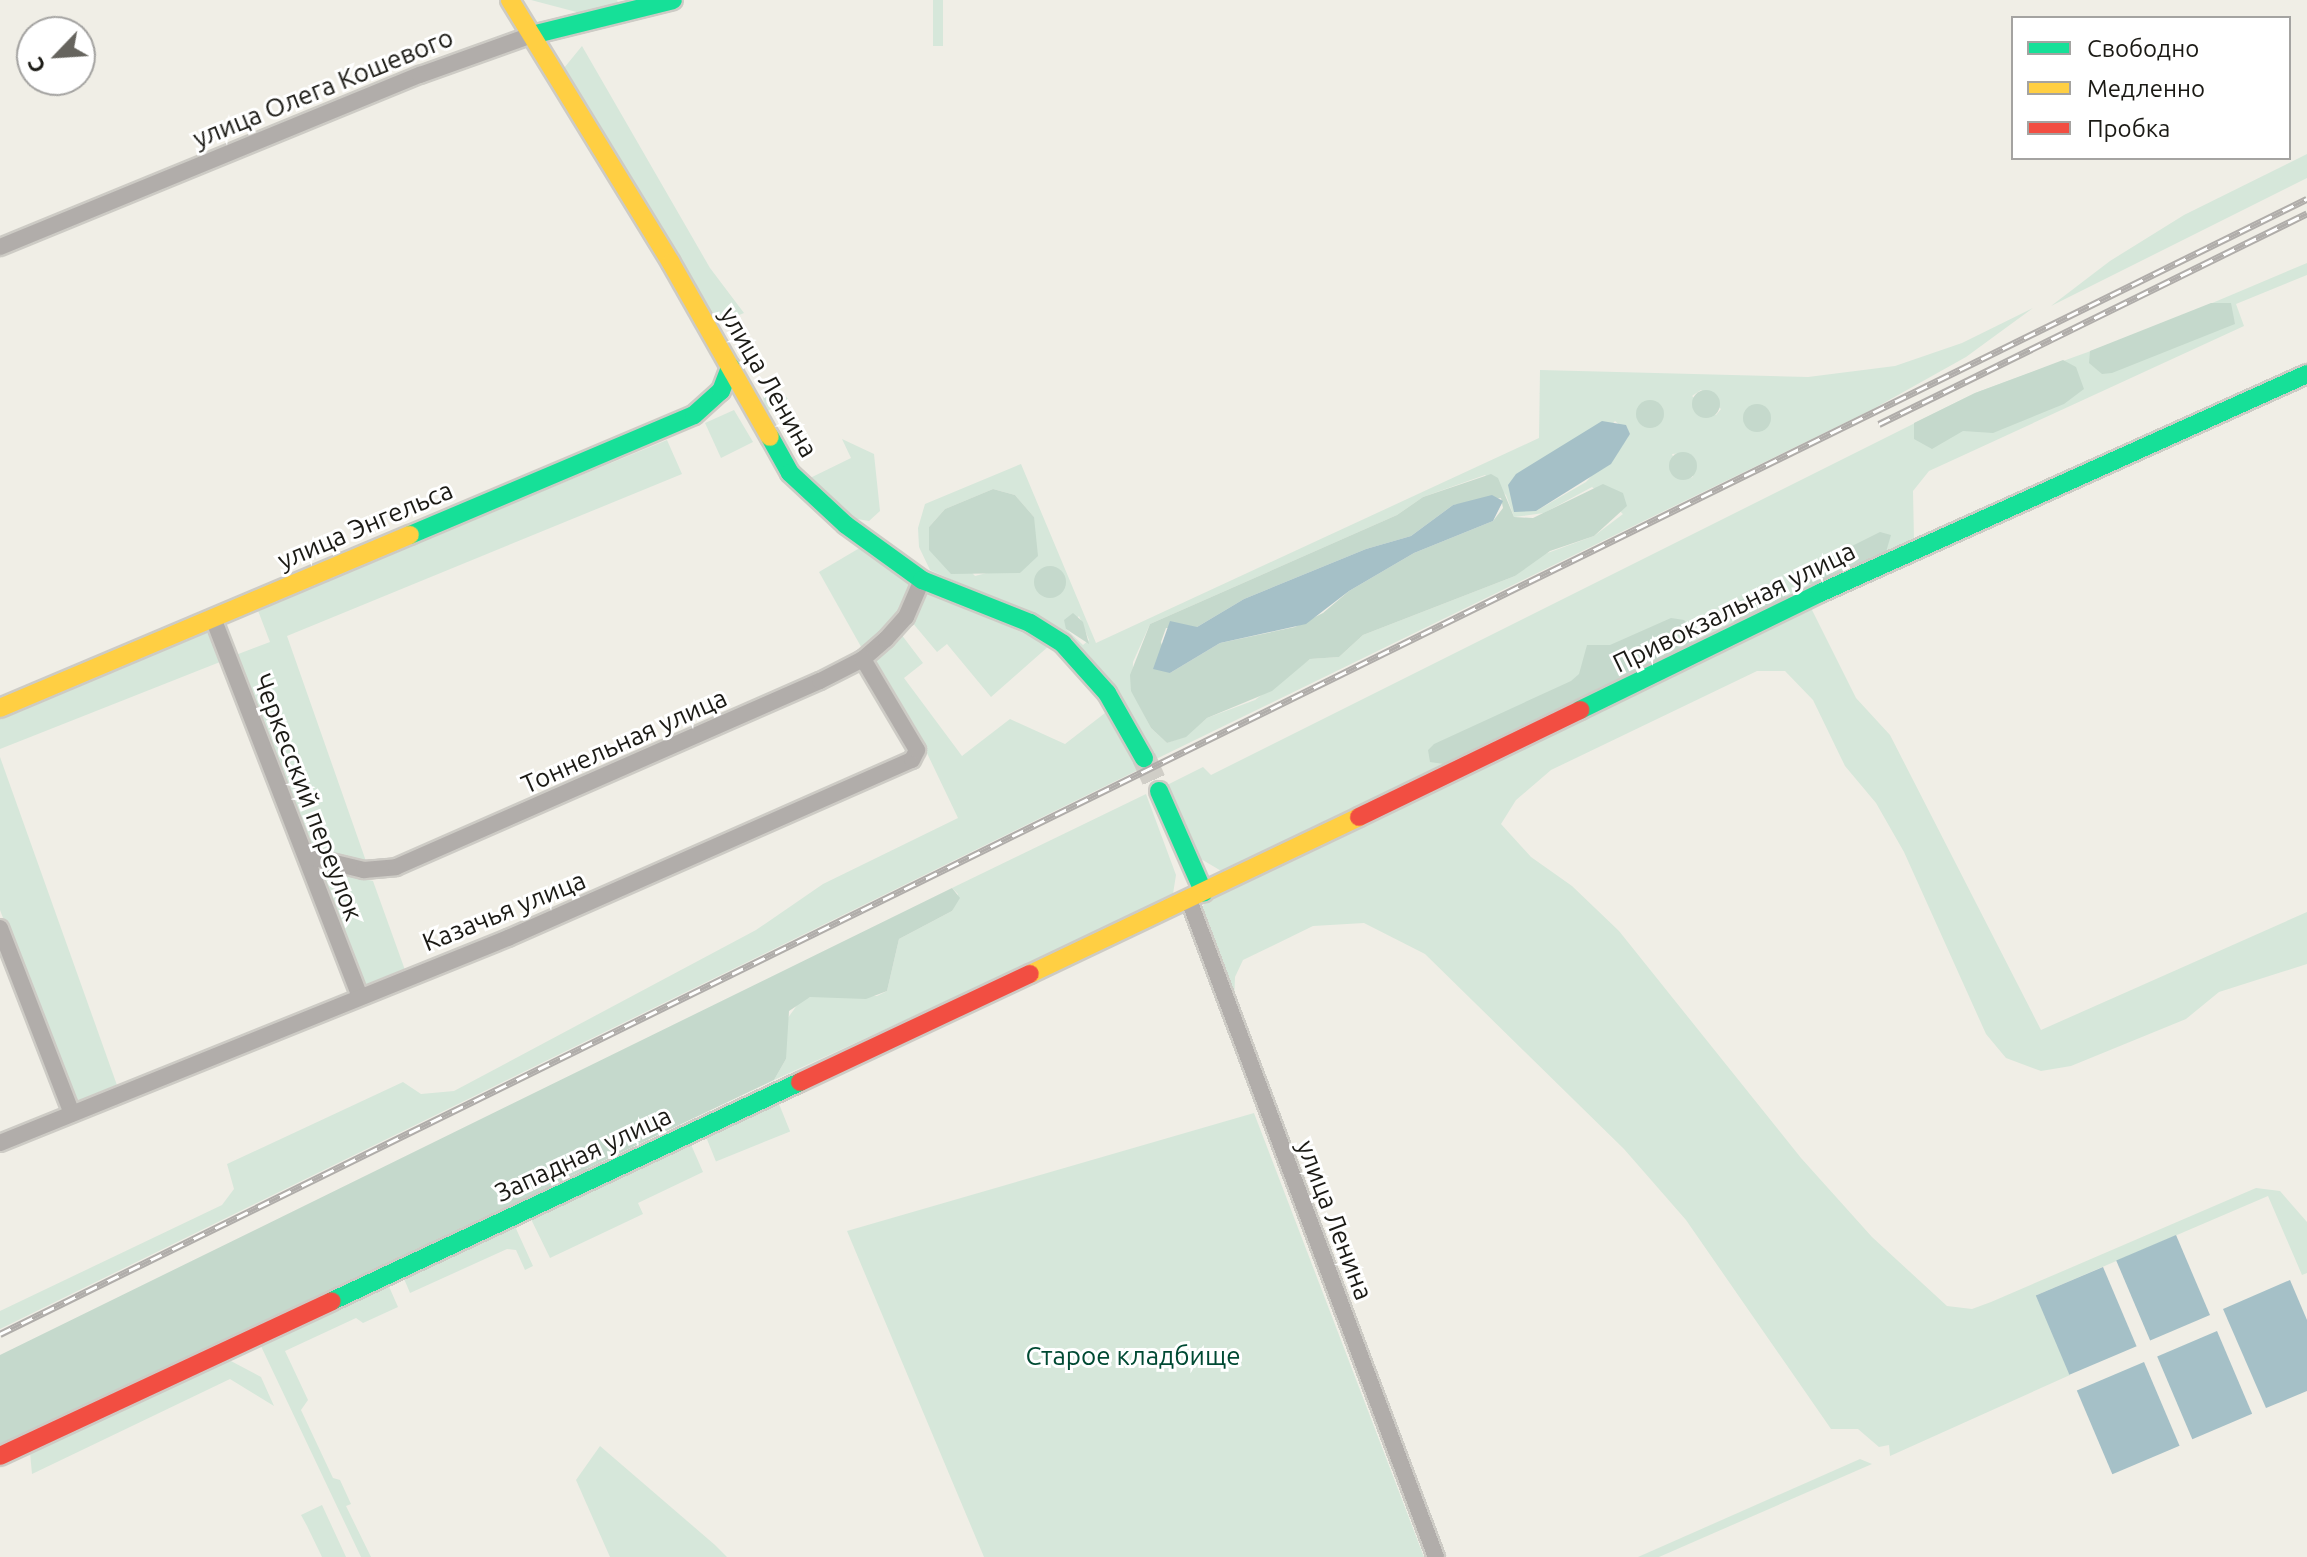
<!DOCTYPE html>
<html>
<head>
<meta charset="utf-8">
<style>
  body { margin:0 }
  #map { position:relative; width:2307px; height:1557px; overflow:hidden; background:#f0eee6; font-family:Ubuntu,sans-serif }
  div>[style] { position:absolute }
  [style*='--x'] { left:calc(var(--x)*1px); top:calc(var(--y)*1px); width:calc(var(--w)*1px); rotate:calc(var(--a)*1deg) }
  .green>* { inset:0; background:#d6e7da; transform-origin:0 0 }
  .forest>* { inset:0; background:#c5d9cc }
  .round { border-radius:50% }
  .water>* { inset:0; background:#a5c0c7; transform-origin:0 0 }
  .secondary-tunnel>* { height:24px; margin-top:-12px; transform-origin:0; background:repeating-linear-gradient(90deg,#d0cec7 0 24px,transparent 0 36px) }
  .roads { filter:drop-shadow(2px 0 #cdcbc5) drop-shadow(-2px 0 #cdcbc5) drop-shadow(0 2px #cdcbc5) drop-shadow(0 -2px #cdcbc5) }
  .street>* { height:16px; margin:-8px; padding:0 8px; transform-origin:8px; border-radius:8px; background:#b1adaa }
  .fast>* { height:18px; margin:-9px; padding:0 9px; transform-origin:9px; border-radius:9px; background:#16e098 }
  .slow>* { height:18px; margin:-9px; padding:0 9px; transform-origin:9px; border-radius:9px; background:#ffcf43 }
  .jam>* { height:18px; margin:-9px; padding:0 9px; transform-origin:9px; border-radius:9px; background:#f24e42 }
  .rail>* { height:7px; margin-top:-3.5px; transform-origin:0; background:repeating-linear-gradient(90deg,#fff 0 12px,#b0adaa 0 24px); box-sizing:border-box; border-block:2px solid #b0adaa }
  span { translate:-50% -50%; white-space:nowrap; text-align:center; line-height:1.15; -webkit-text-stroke:6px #fff; paint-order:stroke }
  .street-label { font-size:26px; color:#1b1a15 }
  .park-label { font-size:26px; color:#004a33 }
  .legend { position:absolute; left:2011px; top:16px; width:280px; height:144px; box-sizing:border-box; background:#fff; border:2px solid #a4a3a1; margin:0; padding:10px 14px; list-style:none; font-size:24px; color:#1b1a15 }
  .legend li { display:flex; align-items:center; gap:16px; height:40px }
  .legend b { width:40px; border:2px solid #a4a3a1 }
  .north { position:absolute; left:16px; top:16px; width:80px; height:80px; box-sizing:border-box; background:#fff; border:2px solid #a4a3a1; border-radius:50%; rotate:245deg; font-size:22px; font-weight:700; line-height:32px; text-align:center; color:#1b1a15 }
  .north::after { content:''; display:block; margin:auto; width:28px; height:36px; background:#66645e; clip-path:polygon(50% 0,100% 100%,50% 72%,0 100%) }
</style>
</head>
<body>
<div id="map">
  <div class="green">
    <i style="clip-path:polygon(531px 0,617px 0,619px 5px,584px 14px)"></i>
    <i style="left:933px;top:0;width:10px;height:46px"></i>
    <i style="clip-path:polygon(582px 46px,710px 268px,744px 313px,712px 326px,564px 68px)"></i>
    <i style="clip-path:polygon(2307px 154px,2307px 178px,2051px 306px,2110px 261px,2184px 215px)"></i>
    <i style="clip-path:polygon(2307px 263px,2307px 275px,2236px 304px,2244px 326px,1929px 471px,1913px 491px,1914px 539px,1223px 872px,1201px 859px,1165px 786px,1203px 767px,1211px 775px,1975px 393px,2146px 331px)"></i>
    <i style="clip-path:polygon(evenodd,2033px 308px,1966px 357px,1873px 409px,1152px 761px,1034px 616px,930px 570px,919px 547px,918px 528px,925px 504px,1021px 464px,1096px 643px,1539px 438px,1540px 370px,1808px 377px,1895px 366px,1962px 343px,2033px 308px,1701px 390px,1721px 409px,1716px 415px,1692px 396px,1701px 390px,2033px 308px,1615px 421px,1630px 434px,1586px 482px,1536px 511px,1615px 421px,2033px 308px,1686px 453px,1693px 477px,1682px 480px,1672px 454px,1686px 453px,2033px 308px,1485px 475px,1506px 495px,1514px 517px,1544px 513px,1592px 487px,1623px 514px,1594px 536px,1542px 555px,1515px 576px,1363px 635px,1339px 657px,1310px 659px,1255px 700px,1207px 718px,1186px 736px,1167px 743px,1151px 728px,1132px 691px,1133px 662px,1150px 624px,1397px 515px,1423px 497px,1485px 475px,2033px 308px,993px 489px,1015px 495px,1034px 517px,1020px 573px,998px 570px,975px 576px,929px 527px,945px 509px,993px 489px,2033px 308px,1079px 616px,1089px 640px,1083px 645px,1066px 629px,1079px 616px)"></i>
    <i style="clip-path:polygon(775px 384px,788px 399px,764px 413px,763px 392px)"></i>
    <i style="clip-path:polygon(734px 410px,753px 442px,721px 458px,705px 423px)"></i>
    <i style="clip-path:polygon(842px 439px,874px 454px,880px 511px,869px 521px,851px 518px,806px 480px,851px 458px)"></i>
    <i style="clip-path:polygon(667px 440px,682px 474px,287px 636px,367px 864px,310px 851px,233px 656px,270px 642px,257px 608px)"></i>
    <i style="clip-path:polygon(863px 546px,915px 583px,906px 608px,864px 652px,819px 572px)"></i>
    <i style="clip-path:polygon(929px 591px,1050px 645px,991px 697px,947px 644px,937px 652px,911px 621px)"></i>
    <i style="clip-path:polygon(1811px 608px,1856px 698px,1890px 735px,2041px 1030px,2307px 912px,2307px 964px,2219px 992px,2186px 1019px,2071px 1066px,2041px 1071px,2006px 1058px,1986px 1034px,1904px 852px,1876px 803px,1845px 766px,1813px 700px,1785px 671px,1757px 671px,1551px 770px,1516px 800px,1501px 824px,1531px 857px,1572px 886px,1619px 931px,1801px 1158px,1872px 1237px,1947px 1306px,1972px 1309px,1991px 1302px,2256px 1188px,2280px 1191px,2307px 1222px,2307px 1273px,2302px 1275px,2268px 1196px,2037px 1295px,2070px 1375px,1890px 1456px,1889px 1445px,1879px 1447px,1858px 1429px,1831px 1429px,1686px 1220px,1624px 1149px,1425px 954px,1364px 923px,1313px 926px,1243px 960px,1235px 977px,1234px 1004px,1201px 915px,1204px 903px)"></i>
    <i style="clip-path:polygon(207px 628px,220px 662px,0 749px,0 715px)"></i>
    <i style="clip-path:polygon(901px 634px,923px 663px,904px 678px,962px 756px,1010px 719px,1065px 744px,1105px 713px,1138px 770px,0 1329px,0 1311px,222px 1205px,234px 1189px,227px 1164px,403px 1082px,421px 1094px,454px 1091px,756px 930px,823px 884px,958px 818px,925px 749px,870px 660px)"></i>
    <i style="clip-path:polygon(0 757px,118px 1088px,75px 1106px,0 910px)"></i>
    <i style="clip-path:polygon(1146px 794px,1176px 875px,1173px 894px,1164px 902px,774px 1080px,786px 1059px,785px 1022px,800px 1001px,810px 997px,877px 996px,887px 991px,899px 939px,952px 911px,958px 894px,952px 888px)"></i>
    <i style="clip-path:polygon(316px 868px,373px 881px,405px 970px,363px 986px)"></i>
    <i style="left:777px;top:1099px;width:35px;height:80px;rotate:68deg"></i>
    <i style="clip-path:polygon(1254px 1113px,1424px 1557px,984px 1557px,847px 1231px)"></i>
    <i style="clip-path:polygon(689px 1140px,703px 1172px,638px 1203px,643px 1214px,550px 1258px,529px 1215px)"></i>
    <i style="clip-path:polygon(513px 1222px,533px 1266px,525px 1270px,516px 1250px,507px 1249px,410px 1293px,402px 1274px)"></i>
    <i style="clip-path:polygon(387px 1282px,398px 1307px,363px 1323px,356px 1318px,285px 1351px,308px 1400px,301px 1410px,333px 1478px,340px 1480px,351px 1504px,346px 1506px,371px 1557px,361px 1557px,259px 1342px)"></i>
    <i style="clip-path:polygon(229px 1360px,261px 1377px,274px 1406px,230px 1379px,32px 1474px,30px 1453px)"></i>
    <i style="clip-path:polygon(600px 1446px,715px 1545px,727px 1557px,610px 1557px,576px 1480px)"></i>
    <i style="clip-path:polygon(1860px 1459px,1872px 1464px,1659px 1557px,1638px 1557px)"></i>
    <i style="clip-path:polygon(322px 1505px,346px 1557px,322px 1557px,307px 1526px,301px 1515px)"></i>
  </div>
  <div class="forest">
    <i style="clip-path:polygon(2211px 303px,2231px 303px,2235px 324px,2112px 373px,2102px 374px,2089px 363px,2090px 351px)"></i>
    <i style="clip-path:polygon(2063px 360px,2076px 367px,2084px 389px,2064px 404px,1993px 433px,1963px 431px,1932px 449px,1914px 439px,1914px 423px,1975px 393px)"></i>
    <i class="round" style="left:1692px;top:390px;width:28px;height:28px"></i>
    <i class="round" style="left:1636px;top:400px;width:28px;height:28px"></i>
    <i class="round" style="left:1743px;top:404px;width:28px;height:28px"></i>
    <i class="round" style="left:1669px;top:452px;width:28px;height:28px"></i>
    <i style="clip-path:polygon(evenodd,1491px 474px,1498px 478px,1514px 517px,1533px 518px,1603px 484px,1623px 493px,1627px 506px,1594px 536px,1550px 551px,1515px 576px,1363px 635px,1339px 657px,1310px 659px,1272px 691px,1207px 718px,1186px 737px,1167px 743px,1151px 728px,1131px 691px,1130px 675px,1150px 624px,1397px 515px,1423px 497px,1491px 474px,1501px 498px,1503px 508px,1493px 521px,1414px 553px,1349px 591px,1323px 613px,1295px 627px,1220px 643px,1170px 673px,1161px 642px,1166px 628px,1197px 627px,1244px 599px,1366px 549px,1411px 536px,1453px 505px,1501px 498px)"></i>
    <i style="clip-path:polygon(993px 489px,1015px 495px,1034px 517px,1038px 556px,1020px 573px,951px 574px,929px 550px,929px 527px,945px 509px)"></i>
    <i style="clip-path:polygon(1880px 532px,1891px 535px,1886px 552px,1812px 586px,1806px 580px,1808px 568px)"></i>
    <i class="round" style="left:1034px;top:566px;width:32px;height:32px"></i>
    <i style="clip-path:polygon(1782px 581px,1786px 599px,1737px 623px,1731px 620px,1727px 606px)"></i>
    <i style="clip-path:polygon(1073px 613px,1083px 622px,1089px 644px,1066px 629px,1064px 620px)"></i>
    <i style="clip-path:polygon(1671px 618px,1684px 620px,1694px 630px,1692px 644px,1444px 764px,1430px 762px,1428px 750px,1434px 744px,1571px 681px,1579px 674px,1587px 645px,1610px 645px)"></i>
    <i style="clip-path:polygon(952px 888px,960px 898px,952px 911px,899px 939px,887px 991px,866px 999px,810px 997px,789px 1011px,786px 1059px,774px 1080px,0 1447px,0 1355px)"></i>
  </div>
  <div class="water">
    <i style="clip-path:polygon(1602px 421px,1626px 425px,1630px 434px,1611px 464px,1536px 511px,1514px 512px,1508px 485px,1516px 474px)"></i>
    <i style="clip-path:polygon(1492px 495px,1503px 501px,1493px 521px,1414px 553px,1349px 591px,1306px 624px,1220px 643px,1170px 673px,1153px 669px,1170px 621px,1197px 627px,1244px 599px,1366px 549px,1411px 536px,1453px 505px)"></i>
    <i style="left:2176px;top:1235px;width:87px;height:65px;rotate:67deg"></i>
    <i style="left:2103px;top:1267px;width:86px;height:73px;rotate:67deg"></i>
    <i style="clip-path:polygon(2290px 1280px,2307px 1320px,2307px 1391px,2266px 1408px,2223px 1309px)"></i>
    <i style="left:2217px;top:1331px;width:90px;height:65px;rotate:67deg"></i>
    <i style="left:2144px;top:1362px;width:91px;height:73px;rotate:67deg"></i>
  </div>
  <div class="secondary-tunnel">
    <i style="--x:1144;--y:758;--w:36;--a:66"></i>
  </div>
  <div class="roads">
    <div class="street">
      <i style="--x:0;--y:247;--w:454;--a:-22.3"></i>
      <i style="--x:420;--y:75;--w:119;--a:-19.7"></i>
      <i style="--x:213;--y:618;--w:403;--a:68.8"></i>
      <i style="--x:306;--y:856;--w:60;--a:13.6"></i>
      <i style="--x:364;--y:870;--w:32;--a:-5"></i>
      <i style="--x:396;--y:867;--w:463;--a:-23.7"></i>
      <i style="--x:820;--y:681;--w:48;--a:-27.1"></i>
      <i style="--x:863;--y:659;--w:30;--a:-41"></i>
      <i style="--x:886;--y:639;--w:30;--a:-48"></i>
      <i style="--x:906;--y:617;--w:40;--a:-66.6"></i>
      <i style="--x:1189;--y:900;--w:702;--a:69.4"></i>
      <i style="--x:0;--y:928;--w:199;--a:68.8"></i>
      <i style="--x:0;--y:1143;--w:548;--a:-21.98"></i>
      <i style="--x:508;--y:938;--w:441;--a:-23.8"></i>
      <i style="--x:912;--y:760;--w:11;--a:-63"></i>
      <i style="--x:917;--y:750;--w:106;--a:-120.7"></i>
    </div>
    <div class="fast">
      <i style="--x:532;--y:35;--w:145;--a:-13.9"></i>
      <i style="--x:770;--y:437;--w:41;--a:60.9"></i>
      <i style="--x:790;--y:473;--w:76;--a:42.9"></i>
      <i style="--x:846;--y:525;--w:94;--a:35.9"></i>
      <i style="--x:922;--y:580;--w:116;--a:21.7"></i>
      <i style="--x:1030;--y:623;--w:39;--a:32"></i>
      <i style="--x:1063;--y:644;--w:66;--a:48.1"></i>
      <i style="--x:1107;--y:693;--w:75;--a:60.4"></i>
      <i style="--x:410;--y:535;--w:308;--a:-22.9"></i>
      <i style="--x:694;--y:415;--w:36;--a:-42"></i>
      <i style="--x:721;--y:391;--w:26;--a:-69"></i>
      <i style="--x:1580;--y:710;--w:267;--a:-26"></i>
      <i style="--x:1820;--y:593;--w:534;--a:-24.21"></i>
      <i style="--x:1159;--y:791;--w:111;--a:66.2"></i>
      <i style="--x:332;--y:1301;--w:517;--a:-25.08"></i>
    </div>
    <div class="slow">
      <i style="--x:510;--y:0;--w:308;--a:58.5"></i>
      <i style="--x:671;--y:263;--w:200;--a:60.4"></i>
      <i style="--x:0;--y:708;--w:445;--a:-22.9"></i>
      <i style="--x:1030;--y:974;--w:365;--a:-25.5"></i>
    </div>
    <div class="jam">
      <i style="--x:1359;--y:817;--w:246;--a:-25.8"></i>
      <i style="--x:800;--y:1082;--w:254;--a:-25.2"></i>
      <i style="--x:0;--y:1456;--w:366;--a:-25"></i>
    </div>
  </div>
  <div class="rail">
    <i style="--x:1879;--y:424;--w:477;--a:-26.2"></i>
    <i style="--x:0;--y:1334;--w:2571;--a:-26.2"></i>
  </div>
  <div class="street-label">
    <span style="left:323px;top:88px;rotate:-22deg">улица Олега Кошевого</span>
    <span style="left:769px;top:382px;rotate:60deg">улица Ленина</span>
    <span style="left:365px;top:525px;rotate:-23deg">улица Энгельса</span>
    <span style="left:1734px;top:607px;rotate:-26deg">Привокзальная улица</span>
    <span style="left:624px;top:741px;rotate:-24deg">Тоннельная улица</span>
    <span style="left:308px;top:797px;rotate:69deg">Черкесский переулок</span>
    <span style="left:504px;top:911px;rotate:-22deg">Казачья улица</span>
    <span style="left:583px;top:1154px;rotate:-25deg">Западная улица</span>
    <span style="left:1335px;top:1220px;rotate:69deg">улица Ленина</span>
  </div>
  <div class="park-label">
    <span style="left:1133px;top:1356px">Старое кладбище</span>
  </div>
  <ul class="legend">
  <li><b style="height:10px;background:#16e098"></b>Свободно</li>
  <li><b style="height:10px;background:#ffcf43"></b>Медленно</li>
  <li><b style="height:10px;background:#f24e42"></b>Пробка</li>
  </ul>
  <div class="north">С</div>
</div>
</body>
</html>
